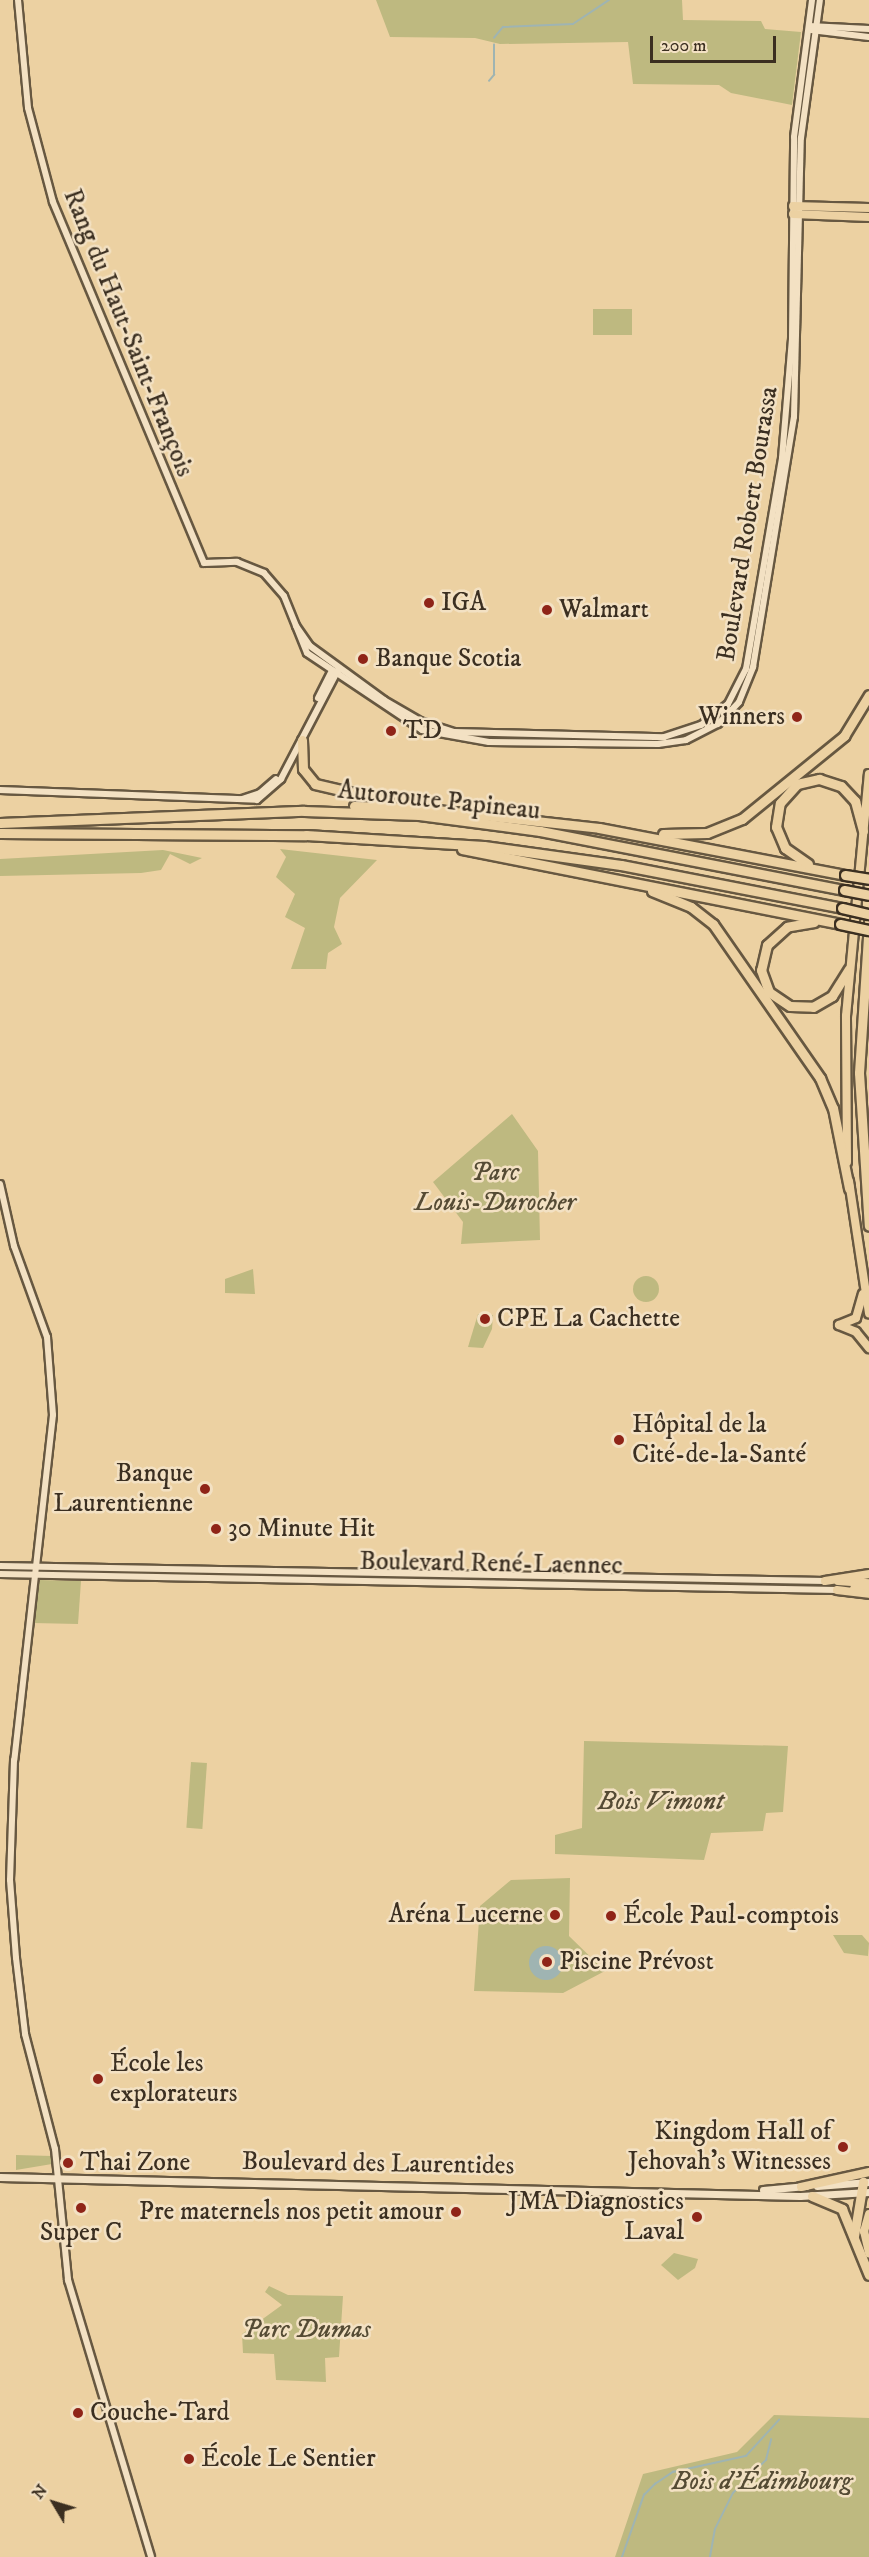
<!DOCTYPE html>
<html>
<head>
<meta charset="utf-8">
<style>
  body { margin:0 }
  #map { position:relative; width:869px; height:2557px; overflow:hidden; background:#ecd1a2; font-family:"IM FELL DW Pica",serif }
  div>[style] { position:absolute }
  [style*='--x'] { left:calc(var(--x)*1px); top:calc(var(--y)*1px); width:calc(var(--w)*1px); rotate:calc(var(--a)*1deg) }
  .green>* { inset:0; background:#beb980; transform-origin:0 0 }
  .round { border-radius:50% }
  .water>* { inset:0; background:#9fb4b2 }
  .stream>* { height:1.5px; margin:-0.75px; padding:0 0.75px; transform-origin:0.75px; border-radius:0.75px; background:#9fb4b2 }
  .roads { filter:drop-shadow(2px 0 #675841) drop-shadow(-2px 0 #675841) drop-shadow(0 2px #675841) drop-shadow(0 -2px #675841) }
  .tertiary>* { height:6px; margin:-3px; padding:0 3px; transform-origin:3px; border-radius:3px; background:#f3e1c3 }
  .secondary>* { height:7px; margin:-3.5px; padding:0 3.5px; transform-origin:3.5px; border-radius:3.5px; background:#f3e1c3 }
  .primary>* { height:8px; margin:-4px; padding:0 4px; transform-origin:4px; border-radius:4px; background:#ecd1a2 }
  .trunk>* { height:8px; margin:-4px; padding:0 4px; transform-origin:4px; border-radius:4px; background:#ecd1a2 }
  .motorway>* { height:9px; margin:-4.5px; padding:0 4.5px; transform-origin:4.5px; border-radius:4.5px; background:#ecd1a2 }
  .bridges { filter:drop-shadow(2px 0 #3b2f21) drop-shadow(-2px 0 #3b2f21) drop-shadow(0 2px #3b2f21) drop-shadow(0 -2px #3b2f21) }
  .motorway-bridge>* { height:9px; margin:-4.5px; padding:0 4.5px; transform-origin:4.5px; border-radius:4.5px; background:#ecd1a2 }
  .dots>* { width:16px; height:16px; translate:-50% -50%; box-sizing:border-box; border:3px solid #f3e1c3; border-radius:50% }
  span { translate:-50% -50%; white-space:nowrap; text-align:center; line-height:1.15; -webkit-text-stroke:5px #f3e1c3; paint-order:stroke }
  .street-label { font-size:26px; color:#3b2f21 }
  .poi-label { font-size:26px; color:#3b2f21 }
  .left { translate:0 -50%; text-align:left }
  .right { translate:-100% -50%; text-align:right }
  .park-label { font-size:26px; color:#554b34; font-style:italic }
  .north { position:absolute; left:24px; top:2473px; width:60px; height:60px; -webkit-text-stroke:4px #f3e1c3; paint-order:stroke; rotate:308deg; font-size:16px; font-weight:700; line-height:24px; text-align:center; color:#3b2f21 }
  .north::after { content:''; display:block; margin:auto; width:21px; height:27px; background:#3b2f21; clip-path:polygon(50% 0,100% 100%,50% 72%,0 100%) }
  .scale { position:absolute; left:650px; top:36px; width:126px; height:27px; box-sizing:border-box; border:3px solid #3b2f21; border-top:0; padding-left:8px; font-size:18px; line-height:21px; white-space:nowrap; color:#3b2f21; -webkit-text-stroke:4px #f3e1c3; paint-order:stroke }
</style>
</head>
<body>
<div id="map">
  <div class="green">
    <i style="clip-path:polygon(376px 0,682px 0,683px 20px,761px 21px,765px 29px,801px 32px,792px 105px,731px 93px,719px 85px,633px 84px,628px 42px,500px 44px,475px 38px,390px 37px)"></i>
    <i style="left:593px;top:309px;width:39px;height:26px"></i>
    <i style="clip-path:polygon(280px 849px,377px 860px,340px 898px,334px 927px,342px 944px,328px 953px,326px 969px,291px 969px,305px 928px,285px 917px,295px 894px,276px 877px,286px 857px)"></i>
    <i style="clip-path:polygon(163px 850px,202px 858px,190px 864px,170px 854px,161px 870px,141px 873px,0 876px,0 859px)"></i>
    <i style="clip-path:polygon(512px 1114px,538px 1151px,540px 1240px,461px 1244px,463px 1222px,433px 1182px)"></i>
    <i style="clip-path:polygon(253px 1269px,255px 1294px,225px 1293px,225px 1279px)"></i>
    <i class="round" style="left:633px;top:1276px;width:26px;height:26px"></i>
    <i style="clip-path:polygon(478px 1314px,493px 1315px,492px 1329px,483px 1348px,468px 1347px)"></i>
    <i style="clip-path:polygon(39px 1580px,81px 1581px,78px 1624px,33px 1623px)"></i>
    <i style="clip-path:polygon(584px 1741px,788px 1746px,783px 1812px,766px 1813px,763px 1831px,711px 1833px,704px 1860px,555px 1854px,555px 1835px,582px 1828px)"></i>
    <i style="left:191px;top:1762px;width:16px;height:66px;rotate:4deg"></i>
    <i style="clip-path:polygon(570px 1878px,569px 1936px,605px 1971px,563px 1993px,474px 1991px,480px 1906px,511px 1880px)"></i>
    <i style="clip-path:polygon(833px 1935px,862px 1935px,869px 1943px,868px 1956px,844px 1953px)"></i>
    <i style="clip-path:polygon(16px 2155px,52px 2156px,52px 2164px,16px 2170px)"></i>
    <i style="clip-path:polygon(674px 2253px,698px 2259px,695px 2268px,678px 2280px,661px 2265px)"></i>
    <i style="clip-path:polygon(269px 2286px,288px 2295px,343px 2296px,339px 2357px,325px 2358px,326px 2382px,276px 2380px,274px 2354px,243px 2353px,242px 2334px,282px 2305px,265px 2292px)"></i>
    <i style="clip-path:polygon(774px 2415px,869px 2418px,869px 2557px,615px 2557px,643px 2474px,737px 2452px)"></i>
  </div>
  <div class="water">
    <i class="round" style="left:529px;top:1946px;width:34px;height:34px"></i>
  </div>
  <div class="stream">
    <i style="--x:494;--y:38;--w:14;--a:-51"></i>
    <i style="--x:503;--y:27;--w:70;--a:-2.5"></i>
    <i style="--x:573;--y:24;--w:43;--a:-33.7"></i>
    <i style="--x:489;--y:81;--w:8;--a:-50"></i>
    <i style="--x:494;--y:75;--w:30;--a:-90"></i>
    <i style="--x:622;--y:2557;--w:66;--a:-70.5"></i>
    <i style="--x:644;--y:2495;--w:16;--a:-45"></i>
    <i style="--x:655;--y:2484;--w:22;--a:-34"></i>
    <i style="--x:673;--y:2472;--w:75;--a:-12.4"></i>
    <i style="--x:746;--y:2456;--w:49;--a:-47.5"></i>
    <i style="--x:710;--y:2557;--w:28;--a:-80"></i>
    <i style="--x:715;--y:2529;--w:40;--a:-63.4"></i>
    <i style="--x:733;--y:2493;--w:47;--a:-45"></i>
    <i style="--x:766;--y:2460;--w:21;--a:-76"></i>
  </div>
  <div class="roads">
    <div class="tertiary">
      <i style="--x:18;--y:0;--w:108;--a:84.7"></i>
      <i style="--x:28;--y:108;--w:97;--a:75.1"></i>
      <i style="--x:53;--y:202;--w:391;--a:67.3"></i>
      <i style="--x:204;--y:563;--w:33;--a:-2"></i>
      <i style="--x:237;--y:562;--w:29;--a:22"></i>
      <i style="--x:264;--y:573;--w:30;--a:49"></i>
      <i style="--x:284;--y:596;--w:61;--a:68"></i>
      <i style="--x:307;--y:653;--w:138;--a:33.8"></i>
      <i style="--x:422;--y:730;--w:68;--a:10.2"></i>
      <i style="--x:489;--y:742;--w:169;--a:0.7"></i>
      <i style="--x:658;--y:744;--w:28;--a:-8"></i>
      <i style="--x:686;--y:740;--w:36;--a:-27"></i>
      <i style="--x:718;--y:724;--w:30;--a:-46"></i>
      <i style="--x:739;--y:702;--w:38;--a:-68"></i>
      <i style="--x:753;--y:667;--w:253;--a:-80.7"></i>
      <i style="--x:794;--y:417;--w:279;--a:-88.6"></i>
      <i style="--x:801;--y:138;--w:139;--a:-82.2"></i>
      <i style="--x:809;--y:26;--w:60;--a:2.9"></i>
      <i style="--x:811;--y:30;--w:58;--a:6.9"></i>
      <i style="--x:296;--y:626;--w:24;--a:55"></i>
      <i style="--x:310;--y:646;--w:92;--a:36.1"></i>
      <i style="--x:384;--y:700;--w:42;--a:30.3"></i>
      <i style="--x:420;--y:721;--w:36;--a:18"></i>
      <i style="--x:454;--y:732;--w:210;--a:1.4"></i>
      <i style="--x:664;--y:737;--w:39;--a:-18"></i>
      <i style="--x:701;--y:725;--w:34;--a:-38"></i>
      <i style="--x:728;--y:704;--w:39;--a:-63"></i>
      <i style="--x:746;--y:669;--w:214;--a:-80.3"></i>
      <i style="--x:782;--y:458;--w:119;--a:-85.2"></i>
      <i style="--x:792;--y:339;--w:202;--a:-89.4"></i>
      <i style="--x:794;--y:137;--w:138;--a:-82.5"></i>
      <i style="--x:318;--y:698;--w:31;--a:-63"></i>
      <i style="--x:0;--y:790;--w:257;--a:2.2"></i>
      <i style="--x:257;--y:800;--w:32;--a:-41"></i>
      <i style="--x:281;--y:779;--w:123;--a:-62.4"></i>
      <i style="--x:242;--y:799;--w:19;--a:-18"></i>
      <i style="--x:260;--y:793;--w:21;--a:-41"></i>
      <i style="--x:0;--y:1184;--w:64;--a:77.3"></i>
      <i style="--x:14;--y:1246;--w:97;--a:70.1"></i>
      <i style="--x:47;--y:1337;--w:78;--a:85.6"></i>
      <i style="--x:53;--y:1415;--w:347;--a:96.4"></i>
      <i style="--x:14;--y:1760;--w:120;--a:91.9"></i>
      <i style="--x:10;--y:1880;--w:78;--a:85.6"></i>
      <i style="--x:16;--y:1958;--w:77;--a:83.2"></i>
      <i style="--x:25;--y:2034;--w:119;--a:75.4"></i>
      <i style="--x:55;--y:2149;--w:132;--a:84.3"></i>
      <i style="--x:68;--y:2280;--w:289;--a:73.3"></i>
      <i style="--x:0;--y:1566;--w:825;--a:1.04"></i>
      <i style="--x:0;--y:1574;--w:837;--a:1.1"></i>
    </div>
    <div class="secondary">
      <i style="--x:0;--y:2177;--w:800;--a:1.36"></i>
      <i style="--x:800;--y:2196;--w:69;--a:-3.3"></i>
      <i style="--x:817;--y:2186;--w:52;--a:-4.4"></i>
      <i style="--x:763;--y:2190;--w:43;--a:-5.3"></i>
    </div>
    <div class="primary">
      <i style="--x:793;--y:206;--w:76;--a:1.5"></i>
      <i style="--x:838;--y:1581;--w:31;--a:4"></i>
      <i style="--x:854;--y:1589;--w:15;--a:0"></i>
      <i style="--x:801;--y:2187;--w:70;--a:-12.4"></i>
      <i style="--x:869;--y:2214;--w:18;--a:106"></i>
      <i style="--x:864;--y:2231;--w:23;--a:77"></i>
    </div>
    <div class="trunk">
      <i style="--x:793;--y:214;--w:76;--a:2.3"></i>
      <i style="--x:847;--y:1162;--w:146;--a:-90.4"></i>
      <i style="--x:846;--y:1016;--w:243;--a:-84.6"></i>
      <i style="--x:849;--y:1181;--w:134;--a:81.4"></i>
      <i style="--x:839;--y:1325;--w:18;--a:-22"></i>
      <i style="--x:856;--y:1318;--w:25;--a:-74"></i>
      <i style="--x:839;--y:1325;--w:18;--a:22"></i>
      <i style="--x:856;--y:1332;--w:21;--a:51"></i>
      <i style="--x:825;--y:1581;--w:45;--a:-9"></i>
      <i style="--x:837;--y:1590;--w:32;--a:7"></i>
    </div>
    <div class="motorway">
      <i style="--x:302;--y:740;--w:29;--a:88"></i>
      <i style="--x:303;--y:769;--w:19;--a:51"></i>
      <i style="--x:315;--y:784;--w:75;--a:13.1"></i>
      <i style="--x:354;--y:806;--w:65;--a:1.8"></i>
      <i style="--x:419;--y:808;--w:181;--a:6.3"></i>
      <i style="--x:599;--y:828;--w:250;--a:10.8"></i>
      <i style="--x:0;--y:823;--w:304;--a:-2.3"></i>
      <i style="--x:304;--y:811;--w:115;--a:2"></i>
      <i style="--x:419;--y:815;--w:122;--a:7.5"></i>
      <i style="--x:540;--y:831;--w:310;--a:11"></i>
      <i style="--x:0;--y:833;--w:306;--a:0.4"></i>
      <i style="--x:306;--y:835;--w:178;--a:3.5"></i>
      <i style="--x:484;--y:846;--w:138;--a:7.9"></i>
      <i style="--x:621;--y:865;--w:225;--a:11"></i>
      <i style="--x:663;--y:834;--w:44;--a:-1.3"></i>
      <i style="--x:707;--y:833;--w:38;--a:-22"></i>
      <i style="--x:742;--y:819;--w:132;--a:-39.1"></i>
      <i style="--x:844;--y:736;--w:48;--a:-58.6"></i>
      <i style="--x:462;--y:849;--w:385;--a:11.2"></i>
      <i style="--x:808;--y:864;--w:28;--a:-145"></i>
      <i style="--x:785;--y:848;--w:23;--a:-113"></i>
      <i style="--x:776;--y:827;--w:24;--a:-81"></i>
      <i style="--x:780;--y:803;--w:25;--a:-48"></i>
      <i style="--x:797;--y:784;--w:23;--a:-13"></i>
      <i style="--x:819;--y:779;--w:23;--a:18"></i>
      <i style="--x:841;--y:786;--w:21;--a:47"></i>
      <i style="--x:855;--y:801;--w:31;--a:75"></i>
      <i style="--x:652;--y:891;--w:42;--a:22.3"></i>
      <i style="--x:691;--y:907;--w:28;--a:38"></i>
      <i style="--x:713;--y:924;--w:188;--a:55.2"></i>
      <i style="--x:820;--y:1078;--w:33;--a:67"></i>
      <i style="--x:833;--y:1108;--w:82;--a:78.7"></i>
      <i style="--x:814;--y:922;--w:27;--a:170"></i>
      <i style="--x:787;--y:927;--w:27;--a:138"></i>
      <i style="--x:767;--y:945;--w:26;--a:103"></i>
      <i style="--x:761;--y:970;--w:23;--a:70"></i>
      <i style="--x:769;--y:992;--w:25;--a:34"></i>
      <i style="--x:790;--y:1006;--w:23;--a:2"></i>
      <i style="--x:813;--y:1007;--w:22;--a:-30"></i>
      <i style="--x:832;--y:996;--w:32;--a:-58"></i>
      <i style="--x:869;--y:922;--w:151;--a:93.8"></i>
      <i style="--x:859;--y:1073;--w:153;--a:86.3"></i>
      <i style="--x:812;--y:2196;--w:33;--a:23"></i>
      <i style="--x:842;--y:2209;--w:71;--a:67.8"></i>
      <i style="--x:854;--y:2236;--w:55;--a:-80.5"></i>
    </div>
  </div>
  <div class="bridges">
    <div class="motorway-bridge">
      <i style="--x:845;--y:875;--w:24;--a:9"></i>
      <i style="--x:844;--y:890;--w:25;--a:11"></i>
      <i style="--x:842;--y:908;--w:28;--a:13"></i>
      <i style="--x:840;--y:924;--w:30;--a:12"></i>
    </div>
  </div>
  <div class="dots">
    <i style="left:429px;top:603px;background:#8f2418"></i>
    <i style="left:547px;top:610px;background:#8f2418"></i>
    <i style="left:363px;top:659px;background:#8f2418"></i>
    <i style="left:797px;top:717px;background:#8f2418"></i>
    <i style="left:391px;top:731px;background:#8f2418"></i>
    <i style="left:485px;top:1319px;background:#8f2418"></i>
    <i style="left:619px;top:1440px;background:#8f2418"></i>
    <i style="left:205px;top:1489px;background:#8f2418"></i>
    <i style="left:216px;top:1529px;background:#8f2418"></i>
    <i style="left:555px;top:1915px;background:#8f2418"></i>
    <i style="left:611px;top:1916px;background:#8f2418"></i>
    <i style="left:547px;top:1962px;background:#8f2418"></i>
    <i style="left:98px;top:2079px;background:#8f2418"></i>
    <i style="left:843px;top:2147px;background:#8f2418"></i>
    <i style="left:68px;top:2163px;background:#8f2418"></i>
    <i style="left:81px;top:2208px;background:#8f2418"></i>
    <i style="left:456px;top:2212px;background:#8f2418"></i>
    <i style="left:697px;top:2217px;background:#8f2418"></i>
    <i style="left:78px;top:2413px;background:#8f2418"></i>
    <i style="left:189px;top:2459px;background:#8f2418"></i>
  </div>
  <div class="street-label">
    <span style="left:128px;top:333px;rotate:68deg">Rang du Haut-Saint-François</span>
    <span style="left:748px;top:524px;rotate:-81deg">Boulevard Robert Bourassa</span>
    <span style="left:439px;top:801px;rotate:6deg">Autoroute Papineau</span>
    <span style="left:491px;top:1564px;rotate:1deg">Boulevard René-Laennec</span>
    <span style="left:378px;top:2164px;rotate:1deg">Boulevard des Laurentides</span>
  </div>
  <div class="poi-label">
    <span class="left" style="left:441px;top:603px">IGA</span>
    <span class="left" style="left:559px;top:610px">Walmart</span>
    <span class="left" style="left:375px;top:659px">Banque Scotia</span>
    <span class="right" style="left:785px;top:717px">Winners</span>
    <span class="left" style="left:403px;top:731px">TD</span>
    <span class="left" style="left:497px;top:1319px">CPE La Cachette</span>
    <span class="left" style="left:632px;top:1440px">Hôpital de la<br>Cité-de-la-Santé</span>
    <span class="right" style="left:193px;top:1489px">Banque<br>Laurentienne</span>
    <span class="left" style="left:228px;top:1529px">30 Minute Hit</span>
    <span class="right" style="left:543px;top:1915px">Aréna Lucerne</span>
    <span class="left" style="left:623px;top:1916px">École Paul-comptois</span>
    <span class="left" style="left:559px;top:1962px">Piscine Prévost</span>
    <span class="left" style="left:110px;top:2079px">École les<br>explorateurs</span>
    <span class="right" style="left:831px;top:2147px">Kingdom Hall of<br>Jehovah's Witnesses</span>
    <span class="left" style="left:80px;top:2163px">Thai Zone</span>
    <span class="right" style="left:684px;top:2217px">JMA Diagnostics<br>Laval</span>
    <span class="right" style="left:444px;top:2212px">Pre maternels nos petit amour</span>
    <span style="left:81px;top:2233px">Super C</span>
    <span class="left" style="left:90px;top:2413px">Couche-Tard</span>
    <span class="left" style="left:201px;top:2459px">École Le Sentier</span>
  </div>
  <div class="park-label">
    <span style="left:495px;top:1188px">Parc<br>Louis-Durocher</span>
    <span style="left:661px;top:1802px">Bois Vimont</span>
    <span style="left:306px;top:2330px">Parc Dumas</span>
    <span style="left:762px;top:2482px">Bois d'Édimbourg</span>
  </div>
  <div class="north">N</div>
  <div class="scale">200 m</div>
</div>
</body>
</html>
